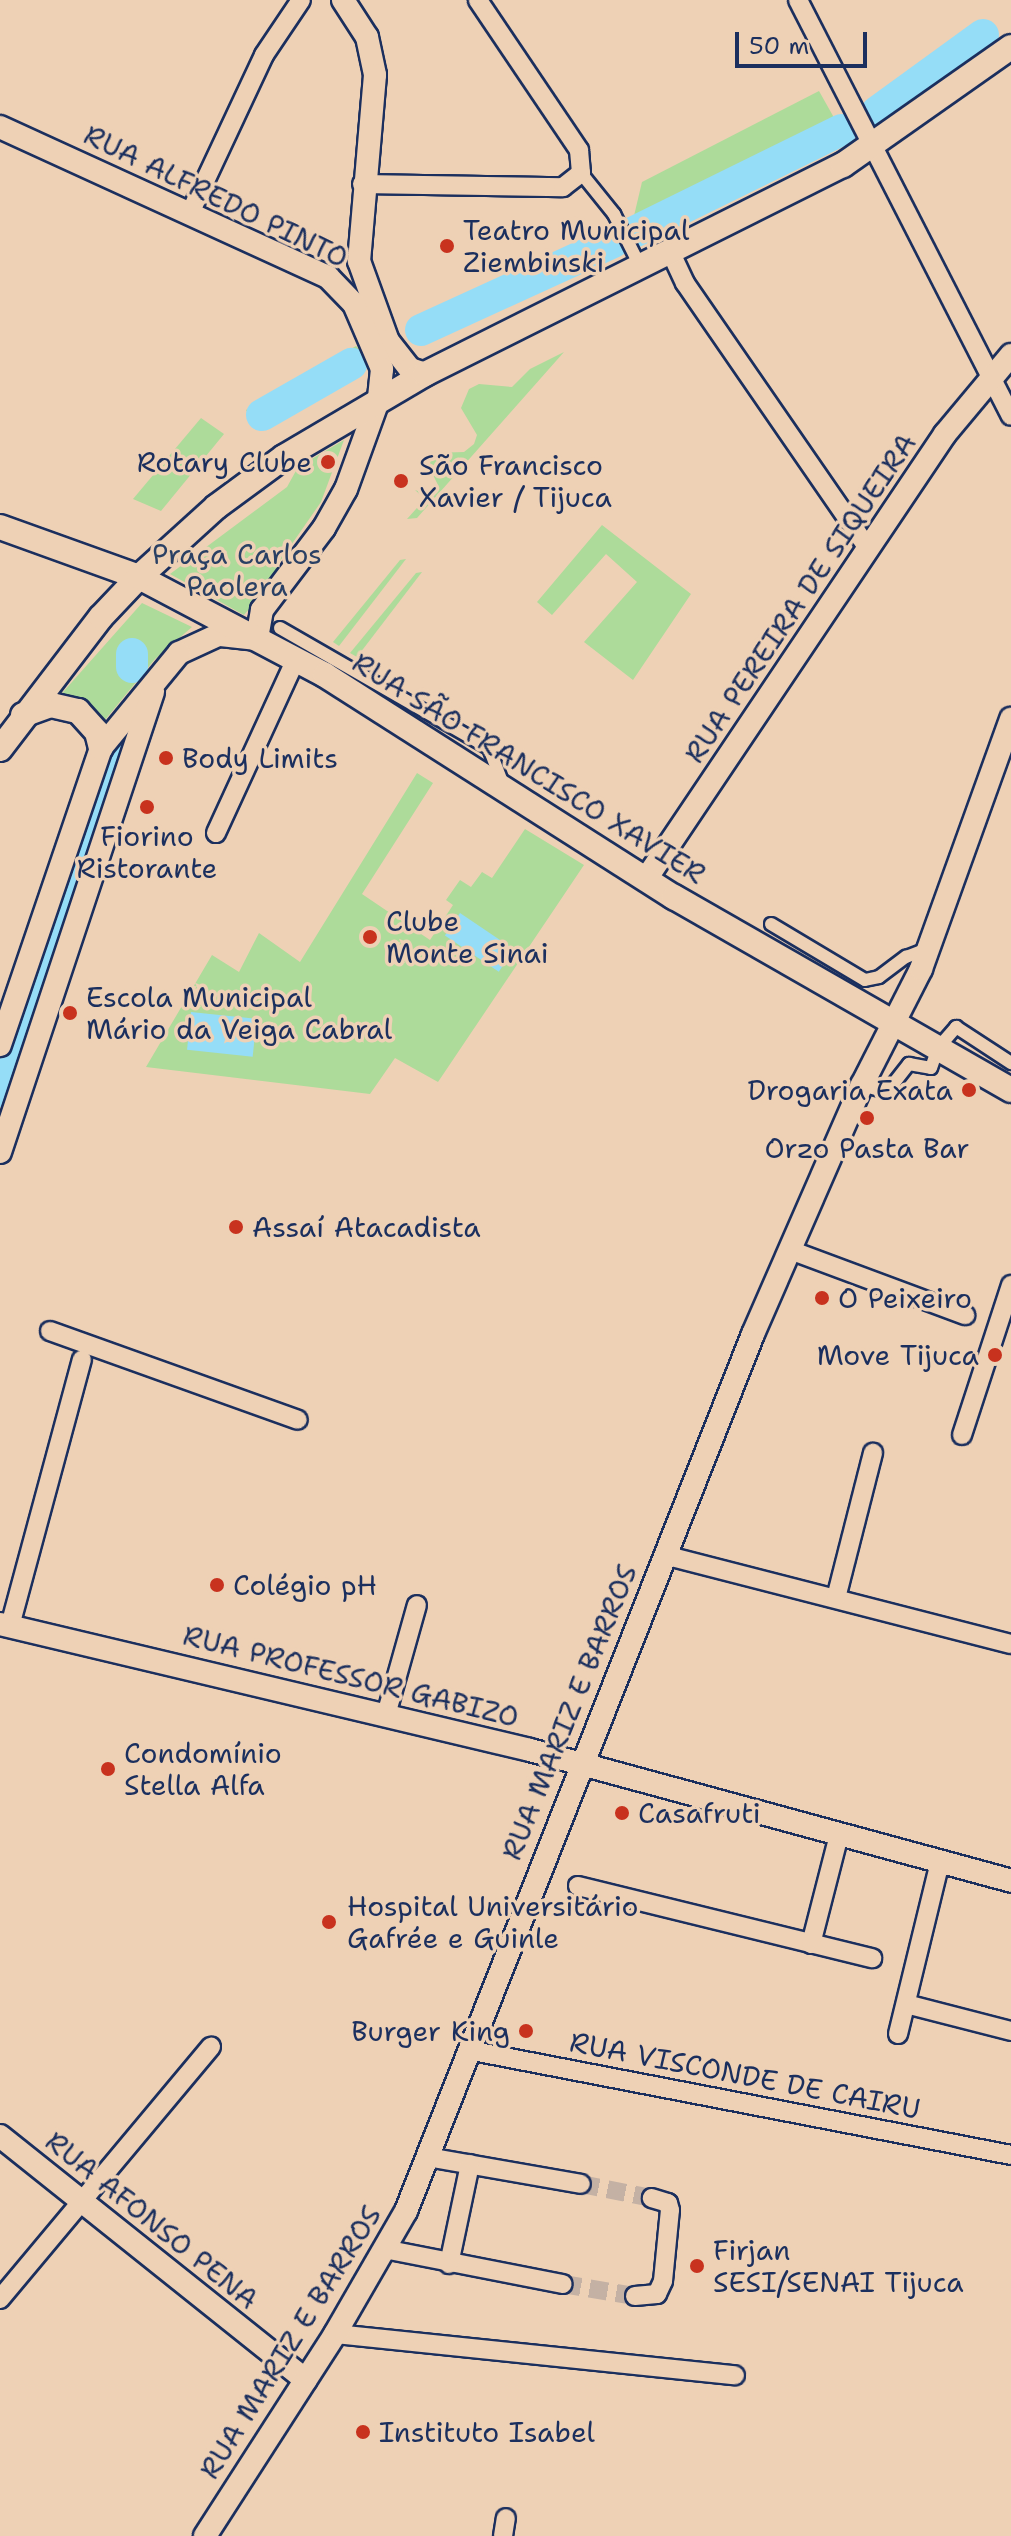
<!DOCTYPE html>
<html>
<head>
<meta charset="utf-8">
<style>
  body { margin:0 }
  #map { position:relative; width:1011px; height:2536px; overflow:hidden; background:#eed1b5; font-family:"Shantell Sans",sans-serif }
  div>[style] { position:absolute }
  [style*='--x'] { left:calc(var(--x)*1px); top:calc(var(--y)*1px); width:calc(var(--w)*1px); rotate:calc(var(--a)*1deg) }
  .green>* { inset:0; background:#addb9a }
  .water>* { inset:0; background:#95ddf7; transform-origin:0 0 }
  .river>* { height:32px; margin:-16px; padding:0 16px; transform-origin:16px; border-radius:16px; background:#95ddf7 }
  .minor-tunnel>* { height:18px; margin-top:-9px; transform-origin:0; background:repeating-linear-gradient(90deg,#c4b1a4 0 18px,transparent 0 27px) }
  .roads { filter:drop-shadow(2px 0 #1b2f5e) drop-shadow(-2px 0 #1b2f5e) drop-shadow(0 2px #1b2f5e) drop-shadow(0 -2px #1b2f5e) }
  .pedestrian>* { height:12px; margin:-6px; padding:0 6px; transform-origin:6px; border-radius:6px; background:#eed1b5 }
  .minor>* { height:18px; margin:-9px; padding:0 9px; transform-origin:9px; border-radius:9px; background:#eed1b5 }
  .tertiary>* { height:22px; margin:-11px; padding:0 11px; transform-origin:11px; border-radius:11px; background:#eed1b5 }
  .secondary>* { height:24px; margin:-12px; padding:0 12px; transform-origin:12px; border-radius:12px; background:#eed1b5 }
  .dots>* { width:22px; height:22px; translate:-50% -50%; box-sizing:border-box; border:4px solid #eed1b5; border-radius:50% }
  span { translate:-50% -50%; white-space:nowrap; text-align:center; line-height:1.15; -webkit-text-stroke:7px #eed1b5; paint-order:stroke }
  .street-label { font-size:28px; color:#1b2f5e }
  .poi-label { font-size:28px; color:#1b2f5e }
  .left { translate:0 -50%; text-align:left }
  .right { translate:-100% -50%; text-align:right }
  .park-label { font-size:28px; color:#2a4064 }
  .scale { position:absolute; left:735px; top:32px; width:132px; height:36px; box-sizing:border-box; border:4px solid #1b2f5e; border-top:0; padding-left:10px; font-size:24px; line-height:28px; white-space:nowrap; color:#1b2f5e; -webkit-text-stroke:6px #eed1b5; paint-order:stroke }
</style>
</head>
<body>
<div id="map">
  <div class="green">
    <i style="clip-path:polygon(819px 91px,837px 123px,633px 220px,642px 182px)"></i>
    <i style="clip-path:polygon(356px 346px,362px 352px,360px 365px,257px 429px,246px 410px)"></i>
    <i style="clip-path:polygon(564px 352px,417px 518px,407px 519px,425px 499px,415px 490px,429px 495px,438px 485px,429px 467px,433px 453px,464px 452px,474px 444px,477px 435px,461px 408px,469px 389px,479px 384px,512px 387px,530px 369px)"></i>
    <i style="clip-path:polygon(201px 418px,224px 434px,161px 511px,133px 499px)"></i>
    <i style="clip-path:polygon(344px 440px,321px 502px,278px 564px,278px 575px,244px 615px,170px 574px,287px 487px,298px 467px)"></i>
    <i style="clip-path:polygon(602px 525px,691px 594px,633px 680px,584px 642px,637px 582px,606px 554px,552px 615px,537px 602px)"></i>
    <i style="clip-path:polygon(406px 559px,339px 646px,333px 642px,400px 560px)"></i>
    <i style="clip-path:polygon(422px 572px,357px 657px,350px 653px,416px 573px)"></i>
    <i style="clip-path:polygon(142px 603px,192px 627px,155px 659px,100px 726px,56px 700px)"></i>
    <i style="clip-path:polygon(417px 773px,433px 783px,362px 894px,430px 940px,453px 905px,446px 900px,460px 880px,471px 887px,482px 872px,492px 878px,525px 829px,584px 865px,438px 1082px,395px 1058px,370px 1094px,146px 1067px,212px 955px,239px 972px,259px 933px,300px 962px)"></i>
  </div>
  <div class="water">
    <i style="left:460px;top:913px;width:65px;height:27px;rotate:34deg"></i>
    <i style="left:191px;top:1012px;width:66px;height:38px;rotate:6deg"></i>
  </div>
  <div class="river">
    <i style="--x:877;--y:112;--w:131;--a:-36"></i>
    <i style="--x:634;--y:232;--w:231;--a:-26.2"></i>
    <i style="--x:421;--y:330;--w:211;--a:-24.6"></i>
    <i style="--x:262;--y:415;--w:103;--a:-29.8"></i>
    <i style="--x:132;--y:654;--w:13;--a:90"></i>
    <i style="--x:0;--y:1091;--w:352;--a:-71.3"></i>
  </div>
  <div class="minor-tunnel">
    <i style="--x:581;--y:2184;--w:72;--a:11.2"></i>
    <i style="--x:563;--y:2284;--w:73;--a:9.5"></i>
  </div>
  <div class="roads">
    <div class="pedestrian">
      <i style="--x:581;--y:173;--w:53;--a:51.2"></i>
      <i style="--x:614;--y:214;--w:60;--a:63.4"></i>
      <i style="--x:280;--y:628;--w:241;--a:29.9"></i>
      <i style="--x:489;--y:748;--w:42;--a:69"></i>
      <i style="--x:771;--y:924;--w:109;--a:30.8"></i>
      <i style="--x:865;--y:980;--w:14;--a:-12"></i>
      <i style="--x:879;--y:977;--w:34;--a:-37"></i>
      <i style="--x:906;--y:957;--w:25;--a:-21"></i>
      <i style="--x:862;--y:1085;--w:26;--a:16"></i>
      <i style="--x:887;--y:1092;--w:36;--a:-52"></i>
      <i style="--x:909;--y:1064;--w:22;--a:10"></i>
      <i style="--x:931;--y:1068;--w:21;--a:-71"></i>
      <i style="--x:938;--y:1048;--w:28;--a:-49"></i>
      <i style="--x:956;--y:1027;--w:66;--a:33.2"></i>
    </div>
    <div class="minor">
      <i style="--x:798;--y:0;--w:467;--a:62.9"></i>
      <i style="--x:362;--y:184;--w:201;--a:0.9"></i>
      <i style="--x:563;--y:187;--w:23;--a:-38"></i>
      <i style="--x:581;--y:173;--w:23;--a:-95"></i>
      <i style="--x:579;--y:150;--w:181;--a:-124"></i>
      <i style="--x:191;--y:211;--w:172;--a:-64.9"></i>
      <i style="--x:264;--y:55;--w:66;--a:-56.1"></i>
      <i style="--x:671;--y:253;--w:33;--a:65"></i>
      <i style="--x:685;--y:283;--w:322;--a:55.4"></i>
      <i style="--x:216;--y:833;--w:192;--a:-65.3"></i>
      <i style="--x:790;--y:1250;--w:187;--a:20.4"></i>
      <i style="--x:50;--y:1331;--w:263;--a:19.7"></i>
      <i style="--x:962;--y:1435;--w:158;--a:-71.9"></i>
      <i style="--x:664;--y:1555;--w:358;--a:14.4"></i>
      <i style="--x:836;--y:1598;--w:150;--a:-75.7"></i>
      <i style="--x:10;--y:1626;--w:276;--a:-74.9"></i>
      <i style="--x:386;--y:1715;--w:114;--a:-74.3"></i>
      <i style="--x:578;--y:1886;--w:303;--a:13.8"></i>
      <i style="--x:811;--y:1944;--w:113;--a:-75.6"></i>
      <i style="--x:906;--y:2004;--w:108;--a:14.4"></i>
      <i style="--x:898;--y:2034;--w:177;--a:-76.3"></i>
      <i style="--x:468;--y:2050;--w:553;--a:10.94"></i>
      <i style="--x:427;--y:2157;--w:156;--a:9.9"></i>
      <i style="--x:384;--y:2249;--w:182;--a:11.1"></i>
      <i style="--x:449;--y:2264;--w:102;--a:-78.1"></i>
      <i style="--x:635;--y:2296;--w:22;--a:-5"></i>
      <i style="--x:657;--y:2294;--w:14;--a:-65"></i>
      <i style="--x:663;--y:2281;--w:71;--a:-84.4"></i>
      <i style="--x:670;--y:2210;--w:7;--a:-106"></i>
      <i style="--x:668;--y:2203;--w:17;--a:-163"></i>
      <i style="--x:0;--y:2299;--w:329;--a:-50.1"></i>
      <i style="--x:335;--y:2334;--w:402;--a:5.9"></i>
      <i style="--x:503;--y:2536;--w:18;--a:-81"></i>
    </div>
    <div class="tertiary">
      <i style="--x:343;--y:0;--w:44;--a:57"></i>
      <i style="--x:367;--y:37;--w:39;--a:78"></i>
      <i style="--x:375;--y:75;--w:187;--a:94.9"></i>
      <i style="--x:359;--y:261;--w:85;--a:70.1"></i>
      <i style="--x:388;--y:341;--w:36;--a:52"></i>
      <i style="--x:410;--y:369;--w:16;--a:18"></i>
      <i style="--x:0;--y:127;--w:361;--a:24.6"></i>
      <i style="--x:328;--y:277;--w:37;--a:46"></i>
      <i style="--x:354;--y:304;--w:71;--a:66.7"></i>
      <i style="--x:382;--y:369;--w:29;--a:96"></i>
      <i style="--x:379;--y:398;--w:97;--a:109.9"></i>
      <i style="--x:346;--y:489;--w:45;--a:119.4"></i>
      <i style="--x:324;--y:528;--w:103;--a:127.1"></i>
      <i style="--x:262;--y:610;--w:29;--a:100"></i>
      <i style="--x:257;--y:639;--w:39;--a:-174"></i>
      <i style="--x:218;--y:635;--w:43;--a:155.2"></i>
      <i style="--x:179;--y:653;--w:123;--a:129.4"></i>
      <i style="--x:101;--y:748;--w:314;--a:108.8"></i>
      <i style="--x:646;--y:879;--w:536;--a:-56.1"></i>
      <i style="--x:945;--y:434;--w:103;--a:-50.1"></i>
      <i style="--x:0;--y:1152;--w:485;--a:-71.6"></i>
      <i style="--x:0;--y:1624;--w:545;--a:13.37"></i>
      <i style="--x:530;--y:1750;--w:499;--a:15.2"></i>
      <i style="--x:0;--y:2136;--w:391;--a:38.6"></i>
      <i style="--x:205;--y:2536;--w:240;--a:-57.2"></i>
      <i style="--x:335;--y:2334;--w:142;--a:-60"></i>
      <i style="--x:406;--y:2211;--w:943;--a:-68.41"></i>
      <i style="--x:753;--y:1334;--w:272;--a:-66.4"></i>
      <i style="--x:862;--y:1085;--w:130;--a:-63"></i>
      <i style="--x:921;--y:969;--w:266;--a:-70.2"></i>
    </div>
    <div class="secondary">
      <i style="--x:0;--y:527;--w:148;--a:19.8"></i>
      <i style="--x:139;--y:577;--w:210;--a:27.8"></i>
      <i style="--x:325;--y:675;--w:414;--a:32.5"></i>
      <i style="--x:674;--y:897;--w:388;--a:29.8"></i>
      <i style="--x:23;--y:715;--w:30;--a:-20"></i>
      <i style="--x:51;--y:705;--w:28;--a:13"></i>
      <i style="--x:78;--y:711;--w:28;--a:48"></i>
      <i style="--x:97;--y:732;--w:16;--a:76"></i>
      <i style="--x:0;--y:749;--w:166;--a:-52.6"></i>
      <i style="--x:101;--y:617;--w:55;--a:-46.5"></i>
      <i style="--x:139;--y:577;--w:104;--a:-42.3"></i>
      <i style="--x:216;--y:507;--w:84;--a:-36.3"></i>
      <i style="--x:284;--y:457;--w:164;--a:-30.5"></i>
      <i style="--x:425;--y:374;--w:467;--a:-26.6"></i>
      <i style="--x:843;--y:165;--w:205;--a:-35.1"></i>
    </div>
  </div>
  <div class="dots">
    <i style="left:447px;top:246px;background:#c8321e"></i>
    <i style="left:328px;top:462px;background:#c8321e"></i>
    <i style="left:401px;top:481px;background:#c8321e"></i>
    <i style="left:166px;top:758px;background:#c8321e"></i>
    <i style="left:147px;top:807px;background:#c8321e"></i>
    <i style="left:370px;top:937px;background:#c8321e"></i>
    <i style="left:70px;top:1013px;background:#c8321e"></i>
    <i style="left:969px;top:1090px;background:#c8321e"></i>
    <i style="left:867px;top:1118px;background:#c8321e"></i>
    <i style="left:236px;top:1227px;background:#c8321e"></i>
    <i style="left:822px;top:1298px;background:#c8321e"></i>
    <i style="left:995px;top:1355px;background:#c8321e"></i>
    <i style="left:217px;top:1585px;background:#c8321e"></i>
    <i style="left:108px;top:1769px;background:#c8321e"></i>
    <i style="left:622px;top:1813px;background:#c8321e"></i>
    <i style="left:329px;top:1922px;background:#c8321e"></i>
    <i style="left:526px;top:2031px;background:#c8321e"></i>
    <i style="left:697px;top:2266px;background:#c8321e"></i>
    <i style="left:363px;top:2432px;background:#c8321e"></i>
  </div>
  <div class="street-label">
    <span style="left:216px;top:196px;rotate:26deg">RUA ALFREDO PINTO</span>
    <span style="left:800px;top:598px;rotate:-56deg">RUA PEREIRA DE SIQUEIRA</span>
    <span style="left:529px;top:768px;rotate:32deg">RUA SÃO FRANCISCO XAVIER</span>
    <span style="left:351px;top:1676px;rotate:14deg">RUA PROFESSOR GABIZO</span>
    <span style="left:569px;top:1712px;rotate:-68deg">RUA MARIZ E BARROS</span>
    <span style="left:745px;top:2075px;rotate:11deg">RUA VISCONDE DE CAIRU</span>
    <span style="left:152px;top:2220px;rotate:39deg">RUA AFONSO PENA</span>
    <span style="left:290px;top:2342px;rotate:-58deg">RUA MARIZ E BARROS</span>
  </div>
  <div class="poi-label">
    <span class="left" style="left:463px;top:246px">Teatro Municipal<br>Ziembinski</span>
    <span class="right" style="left:312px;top:462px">Rotary Clube</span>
    <span class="left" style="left:419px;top:481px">São Francisco<br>Xavier / Tijuca</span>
    <span class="left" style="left:182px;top:758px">Body Limits</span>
    <span style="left:147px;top:852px">Fiorino<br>Ristorante</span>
    <span class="left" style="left:386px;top:937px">Clube<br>Monte Sinai</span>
    <span class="left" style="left:86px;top:1013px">Escola Municipal<br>Mário da Veiga Cabral</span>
    <span class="right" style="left:953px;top:1090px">Drogaria Exata</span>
    <span style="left:867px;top:1148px">Orzo Pasta Bar</span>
    <span class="left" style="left:252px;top:1227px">Assaí Atacadista</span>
    <span class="left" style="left:838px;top:1298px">O Peixeiro</span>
    <span class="right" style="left:979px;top:1355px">Move Tijuca</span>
    <span class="left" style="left:233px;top:1585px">Colégio pH</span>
    <span class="left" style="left:124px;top:1769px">Condomínio<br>Stella Alfa</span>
    <span class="left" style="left:638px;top:1813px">Casafruti</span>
    <span class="left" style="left:347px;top:1922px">Hospital Universitário<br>Gafrée e Guinle</span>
    <span class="right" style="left:510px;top:2031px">Burger King</span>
    <span class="left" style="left:713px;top:2266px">Firjan<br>SESI/SENAI Tijuca</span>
    <span class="left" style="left:379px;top:2432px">Instituto Isabel</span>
  </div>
  <div class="park-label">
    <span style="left:237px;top:570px">Praça Carlos<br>Paolera</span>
  </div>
  <div class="scale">50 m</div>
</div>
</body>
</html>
